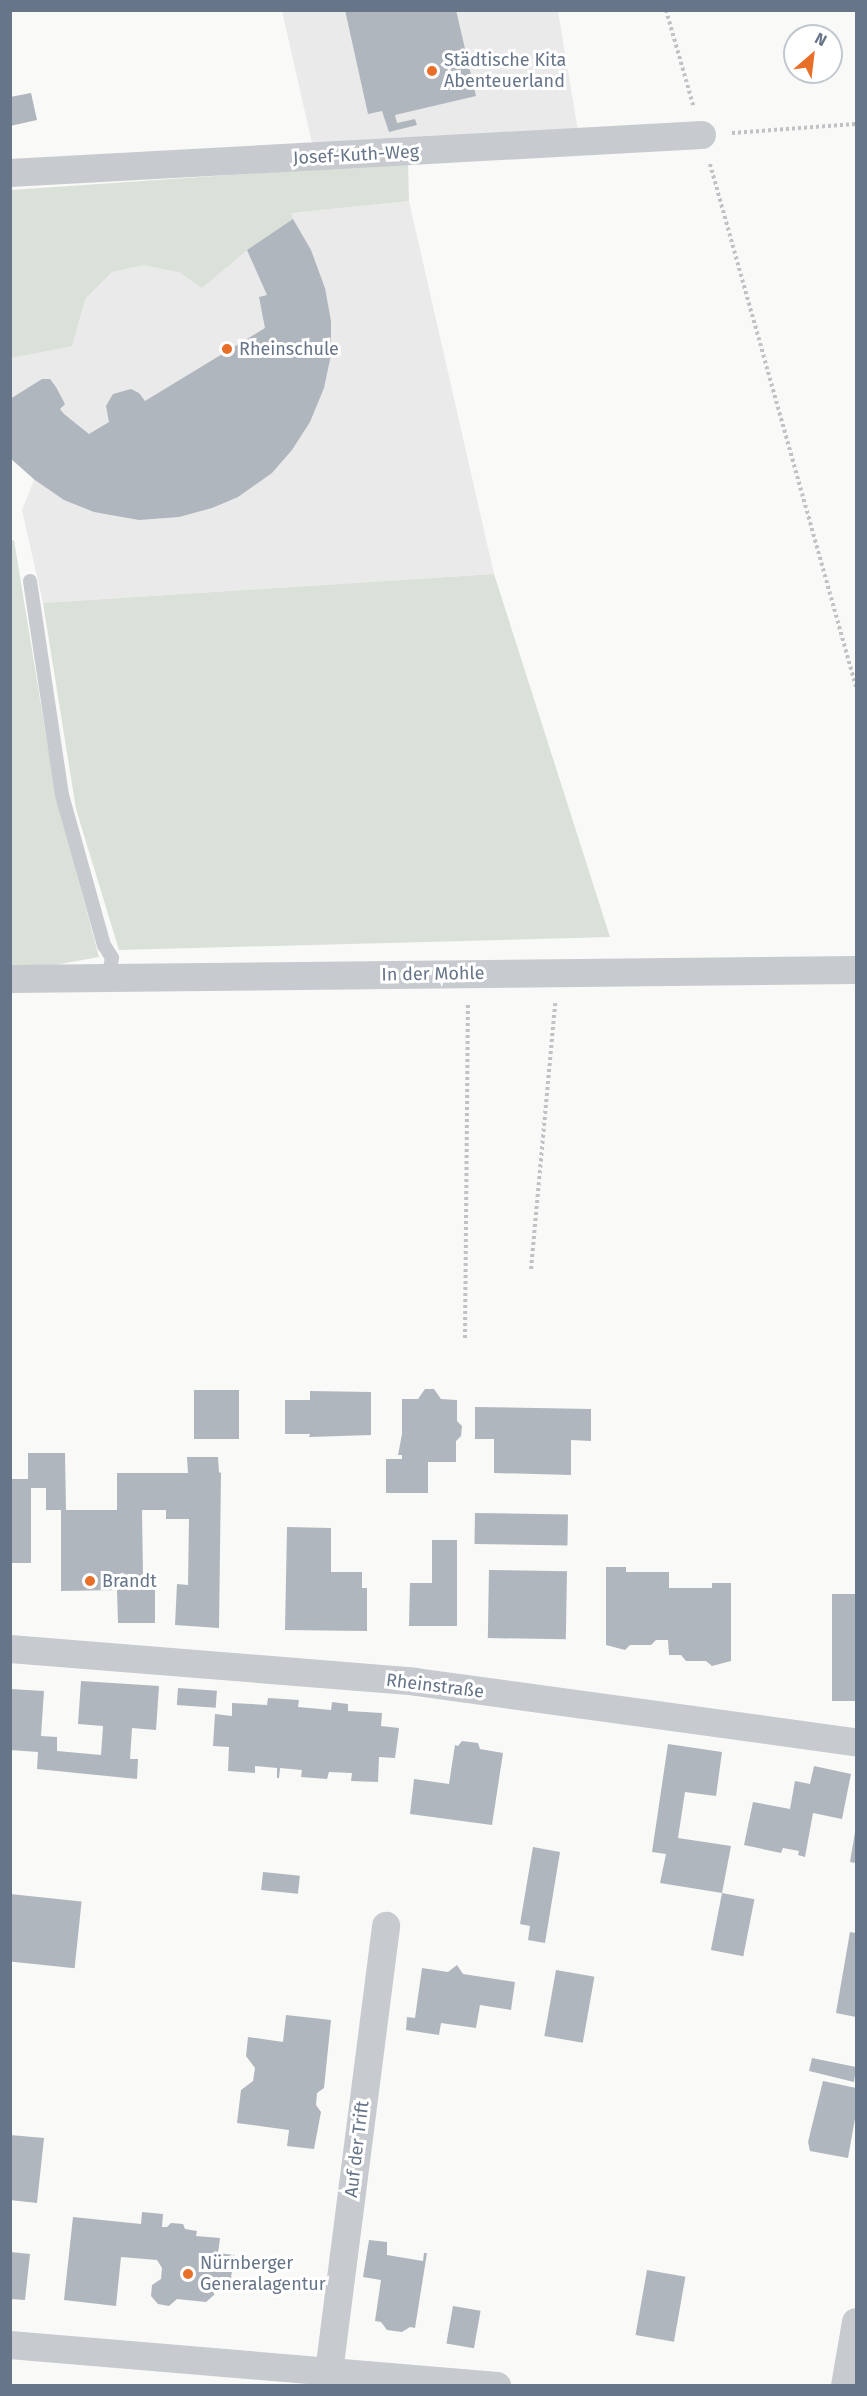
<!DOCTYPE html>
<html>
<head>
<meta charset="utf-8">
<style>
  body { margin:0 }
  #map { position:relative; width:867px; height:2396px; overflow:hidden; background:#f9f9f7; font-family:"Fira Sans",sans-serif }
  div>[style] { position:absolute }
  [style*='--x'] { left:calc(var(--x)*1px); top:calc(var(--y)*1px); width:calc(var(--w)*1px); rotate:calc(var(--a)*1deg) }
  .built>* { inset:0; background:#eaeaea }
  .green>* { inset:0; background:#dae1d8 }
  .building>* { inset:0; background:#b0b6bd; transform-origin:0 0 }
  .path>* { height:4px; margin-top:-2px; transform-origin:0; background:repeating-linear-gradient(90deg,#c0c2c5 0 3px,transparent 0 6px) }
  .lane>* { height:14px; margin:-7px; padding:0 7px; transform-origin:7px; border-radius:7px; background:#c7cace }
  .street>* { height:28px; margin:-14px; padding:0 14px; transform-origin:14px; border-radius:14px; background:#c7cace }
  .dots>* { width:16px; height:16px; translate:-50% -50%; box-sizing:border-box; border:3px solid #fff; border-radius:50% }
  span { translate:-50% -50%; white-space:nowrap; text-align:center; line-height:1.15; -webkit-text-stroke:6px #fff; paint-order:stroke }
  .poi-label { font-size:18px; color:#677588 }
  .left { translate:0 -50%; text-align:left }
  .street-label { font-size:18px; color:#677588 }
  .frame { position:absolute; inset:0; border:12px solid #677588; pointer-events:none }
  .north { position:absolute; left:783px; top:24px; width:60px; height:60px; box-sizing:border-box; background:#fff; border:2px solid #c2c8cf; border-radius:50%; rotate:28deg; font-size:16px; font-weight:700; line-height:24px; text-align:center; color:#677588 }
  .north::after { content:''; display:block; margin:auto; width:21px; height:27px; background:#e86f28; clip-path:polygon(50% 0,100% 100%,50% 72%,0 100%) }
</style>
</head>
<body>
<div id="map">
  <div class="built">
    <i style="clip-path:polygon(282px 11px,558px 11px,578px 131px,312px 143px)"></i>
    <i style="clip-path:polygon(409px 201px,494px 574px,43px 603px,22px 510px,34px 480px,11px 458px,11px 240px)"></i>
  </div>
  <div class="green">
    <i style="clip-path:polygon(408px 163px,409px 201px,291px 213px,293px 219px,247px 250px,202px 288px,179px 272px,143px 265px,112px 272px,85px 299px,72px 346px,11px 358px,11px 190px)"></i>
    <i style="clip-path:polygon(14px 540px,56px 797px,99px 957px,44px 967px,11px 967px,10px 541px)"></i>
    <i style="clip-path:polygon(494px 574px,610px 937px,119px 950px,76px 809px,43px 603px)"></i>
  </div>
  <div class="building">
    <i style="clip-path:polygon(345px 10px,456px 10px,476px 96px,395px 115px,397px 123px,415px 119px,417px 125px,389px 132px,382px 111px,368px 114px)"></i>
    <i style="clip-path:polygon(31px 93px,37px 120px,10px 126px,10px 97px)"></i>
    <i style="clip-path:polygon(293px 219px,311px 250px,325px 288px,331px 321px,331px 355px,324px 388px,310px 422px,292px 450px,272px 473px,238px 497px,212px 508px,179px 517px,139px 520px,94px 512px,64px 500px,35px 480px,10px 458px,10px 399px,42px 379px,50px 379px,56px 387px,65px 404px,60px 409px,64px 414px,89px 434px,109px 422px,106px 406px,113px 394px,131px 389px,139px 393px,145px 401px,265px 328px,259px 297px,267px 295px,247px 250px)"></i>
    <i style="clip-path:polygon(425px 1389px,434px 1389px,441px 1399px,457px 1400px,457px 1421px,462px 1426px,461px 1436px,456px 1441px,456px 1462px,428px 1462px,428px 1493px,386px 1493px,386px 1459px,402px 1459px,402px 1455px,398px 1455px,402px 1434px,402px 1399px,418px 1399px)"></i>
    <i style="left:194px;top:1390px;width:45px;height:49px"></i>
    <i style="clip-path:polygon(310px 1391px,371px 1392px,371px 1435px,309px 1437px,310px 1434px,285px 1434px,285px 1400px,310px 1400px)"></i>
    <i style="clip-path:polygon(475px 1407px,591px 1409px,591px 1441px,571px 1440px,571px 1475px,494px 1473px,494px 1439px,475px 1439px)"></i>
    <i style="clip-path:polygon(28px 1453px,65px 1453px,66px 1510px,117px 1510px,117px 1473px,188px 1473px,187px 1457px,218px 1457px,219px 1472px,221px 1473px,219px 1628px,175px 1625px,177px 1584px,188px 1585px,189px 1519px,166px 1519px,166px 1510px,142px 1510px,143px 1578px,155px 1577px,155px 1623px,118px 1623px,117px 1590px,61px 1591px,61px 1510px,46px 1510px,46px 1488px,31px 1488px,31px 1563px,10px 1563px,10px 1479px,28px 1479px)"></i>
    <i style="left:475px;top:1513px;width:93px;height:31px;rotate:1deg"></i>
    <i style="clip-path:polygon(287px 1527px,331px 1528px,331px 1572px,362px 1572px,362px 1588px,367px 1588px,367px 1631px,285px 1630px)"></i>
    <i style="clip-path:polygon(432px 1540px,457px 1540px,457px 1626px,409px 1626px,410px 1583px,432px 1583px)"></i>
    <i style="clip-path:polygon(606px 1567px,626px 1567px,626px 1572px,669px 1572px,669px 1588px,712px 1588px,712px 1583px,731px 1583px,731px 1661px,712px 1666px,706px 1661px,686px 1661px,681px 1655px,669px 1655px,668px 1640px,656px 1640px,651px 1645px,630px 1645px,625px 1650px,606px 1645px)"></i>
    <i style="left:489px;top:1570px;width:78px;height:68px;rotate:1deg"></i>
    <i style="left:832px;top:1594px;width:24px;height:107px"></i>
    <i style="clip-path:polygon(81px 1681px,159px 1686px,156px 1730px,132px 1728px,130px 1759px,138px 1759px,137px 1779px,37px 1769px,38px 1752px,10px 1750px,10px 1689px,44px 1691px,41px 1736px,57px 1737px,57px 1751px,101px 1755px,103px 1726px,78px 1724px)"></i>
    <i style="left:178px;top:1688px;width:39px;height:17px;rotate:4deg"></i>
    <i style="clip-path:polygon(268px 1698px,299px 1700px,298px 1707px,331px 1710px,332px 1702px,348px 1704px,348px 1711px,382px 1713px,381px 1726px,399px 1728px,395px 1758px,379px 1757px,378px 1782px,351px 1781px,352px 1773px,329px 1772px,327px 1779px,301px 1777px,302px 1770px,280px 1768px,279px 1778px,277px 1778px,277px 1768px,255px 1766px,255px 1773px,228px 1771px,229px 1747px,213px 1746px,215px 1714px,232px 1716px,232px 1703px,267px 1705px)"></i>
    <i style="clip-path:polygon(462px 1741px,478px 1743px,480px 1749px,503px 1753px,492px 1825px,410px 1814px,414px 1779px,449px 1784px,455px 1745px,458px 1746px)"></i>
    <i style="clip-path:polygon(668px 1744px,722px 1752px,716px 1796px,685px 1792px,678px 1838px,731px 1846px,722px 1893px,660px 1883px,666px 1854px,652px 1852px)"></i>
    <i style="clip-path:polygon(814px 1766px,851px 1774px,842px 1819px,813px 1813px,805px 1857px,798px 1855px,799px 1851px,783px 1848px,781px 1853px,744px 1845px,753px 1802px,790px 1809px,795px 1781px,810px 1784px)"></i>
    <i style="clip-path:polygon(855px 1832px,856px 1832px,856px 1863px,850px 1862px)"></i>
    <i style="clip-path:polygon(533px 1847px,560px 1852px,545px 1943px,528px 1940px,530px 1926px,520px 1924px)"></i>
    <i style="left:263px;top:1872px;width:37px;height:18px;rotate:6deg"></i>
    <i style="left:722px;top:1893px;width:33px;height:58px;rotate:11deg"></i>
    <i style="left:10px;top:1894px;width:72px;height:67px;rotate:6deg"></i>
    <i style="clip-path:polygon(850px 1932px,856px 1933px,856px 2017px,836px 2013px)"></i>
    <i style="clip-path:polygon(457px 1965px,463px 1974px,515px 1982px,511px 2010px,480px 2005px,476px 2028px,441px 2023px,439px 2035px,406px 2030px,407px 2017px,415px 2018px,422px 1968px,448px 1972px)"></i>
    <i style="left:556px;top:1970px;width:39px;height:67px;rotate:10deg"></i>
    <i style="clip-path:polygon(286px 2015px,331px 2020px,324px 2088px,317px 2093px,316px 2105px,321px 2112px,314px 2149px,287px 2146px,289px 2130px,237px 2123px,241px 2090px,253px 2081px,255px 2068px,246px 2056px,248px 2037px,283px 2042px)"></i>
    <i style="clip-path:polygon(812px 2058px,856px 2067px,854px 2082px,809px 2071px)"></i>
    <i style="clip-path:polygon(823px 2081px,856px 2088px,856px 2113px,848px 2158px,810px 2151px,808px 2142px)"></i>
    <i style="clip-path:polygon(10px 2135px,44px 2138px,37px 2203px,10px 2200px)"></i>
    <i style="clip-path:polygon(142px 2212px,163px 2214px,162px 2227px,167px 2227px,171px 2223px,183px 2224px,185px 2229px,197px 2231px,196px 2236px,220px 2238px,218px 2253px,234px 2255px,230px 2286px,215px 2284px,214px 2295px,206px 2302px,177px 2299px,169px 2306px,158px 2304px,151px 2296px,152px 2285px,161px 2279px,162px 2268px,157px 2260px,121px 2257px,116px 2306px,64px 2300px,73px 2217px,141px 2224px)"></i>
    <i style="clip-path:polygon(369px 2240px,387px 2242px,387px 2255px,423px 2261px,424px 2253px,427px 2253px,415px 2328px,410px 2327px,402px 2332px,387px 2330px,381px 2322px,375px 2321px,381px 2280px,363px 2277px)"></i>
    <i style="clip-path:polygon(10px 2252px,30px 2254px,25px 2300px,10px 2299px)"></i>
    <i style="left:647px;top:2270px;width:39px;height:66px;rotate:10deg"></i>
    <i style="left:453px;top:2306px;width:28px;height:38px;rotate:10deg"></i>
  </div>
  <div class="path">
    <i style="--x:666;--y:10;--w:99;--a:74.1"></i>
    <i style="--x:732;--y:133;--w:124;--a:-4.2"></i>
    <i style="--x:710;--y:164;--w:543;--a:74.4"></i>
    <i style="--x:531;--y:1269;--w:267;--a:-84.8"></i>
    <i style="--x:465;--y:1338;--w:333;--a:-89.5"></i>
  </div>
  <div class="lane">
    <i style="--x:30;--y:581;--w:216;--a:81.5"></i>
    <i style="--x:62;--y:795;--w:156;--a:74.4"></i>
    <i style="--x:104;--y:945;--w:15;--a:58"></i>
    <i style="--x:112;--y:958;--w:20;--a:101"></i>
  </div>
  <div class="street">
    <i style="--x:10;--y:173;--w:693;--a:-3.14"></i>
    <i style="--x:10;--y:979;--w:846;--a:-0.61"></i>
    <i style="--x:10;--y:1649;--w:407;--a:4.6"></i>
    <i style="--x:416;--y:1682;--w:444;--a:7.8"></i>
    <i style="--x:10;--y:2345;--w:489;--a:4.8"></i>
    <i style="--x:329;--y:2372;--w:450;--a:-82.7"></i>
    <i style="--x:845;--y:2386;--w:65;--a:-80.2"></i>
  </div>
  <div class="dots">
    <i style="left:432px;top:71px;background:#e86f28"></i>
    <i style="left:227px;top:349px;background:#e86f28"></i>
    <i style="left:90px;top:1581px;background:#e86f28"></i>
    <i style="left:188px;top:2274px;background:#e86f28"></i>
  </div>
  <div class="poi-label">
    <span class="left" style="left:444px;top:71px">Städtische Kita<br>Abenteuerland</span>
    <span class="left" style="left:239px;top:349px">Rheinschule</span>
    <span class="left" style="left:102px;top:1581px">Brandt</span>
    <span class="left" style="left:200px;top:2274px">Nürnberger<br>Generalagentur</span>
  </div>
  <div class="street-label">
    <span style="left:356px;top:155px;rotate:-3deg">Josef-Kuth-Weg</span>
    <span style="left:433px;top:974px;rotate:-1deg">In der Mohle</span>
    <span style="left:435px;top:1686px;rotate:7deg">Rheinstraße</span>
    <span style="left:357px;top:2149px;rotate:-83deg">Auf der Trift</span>
  </div>
  <div class="frame"></div>
  <div class="north">N</div>
</div>
</body>
</html>
